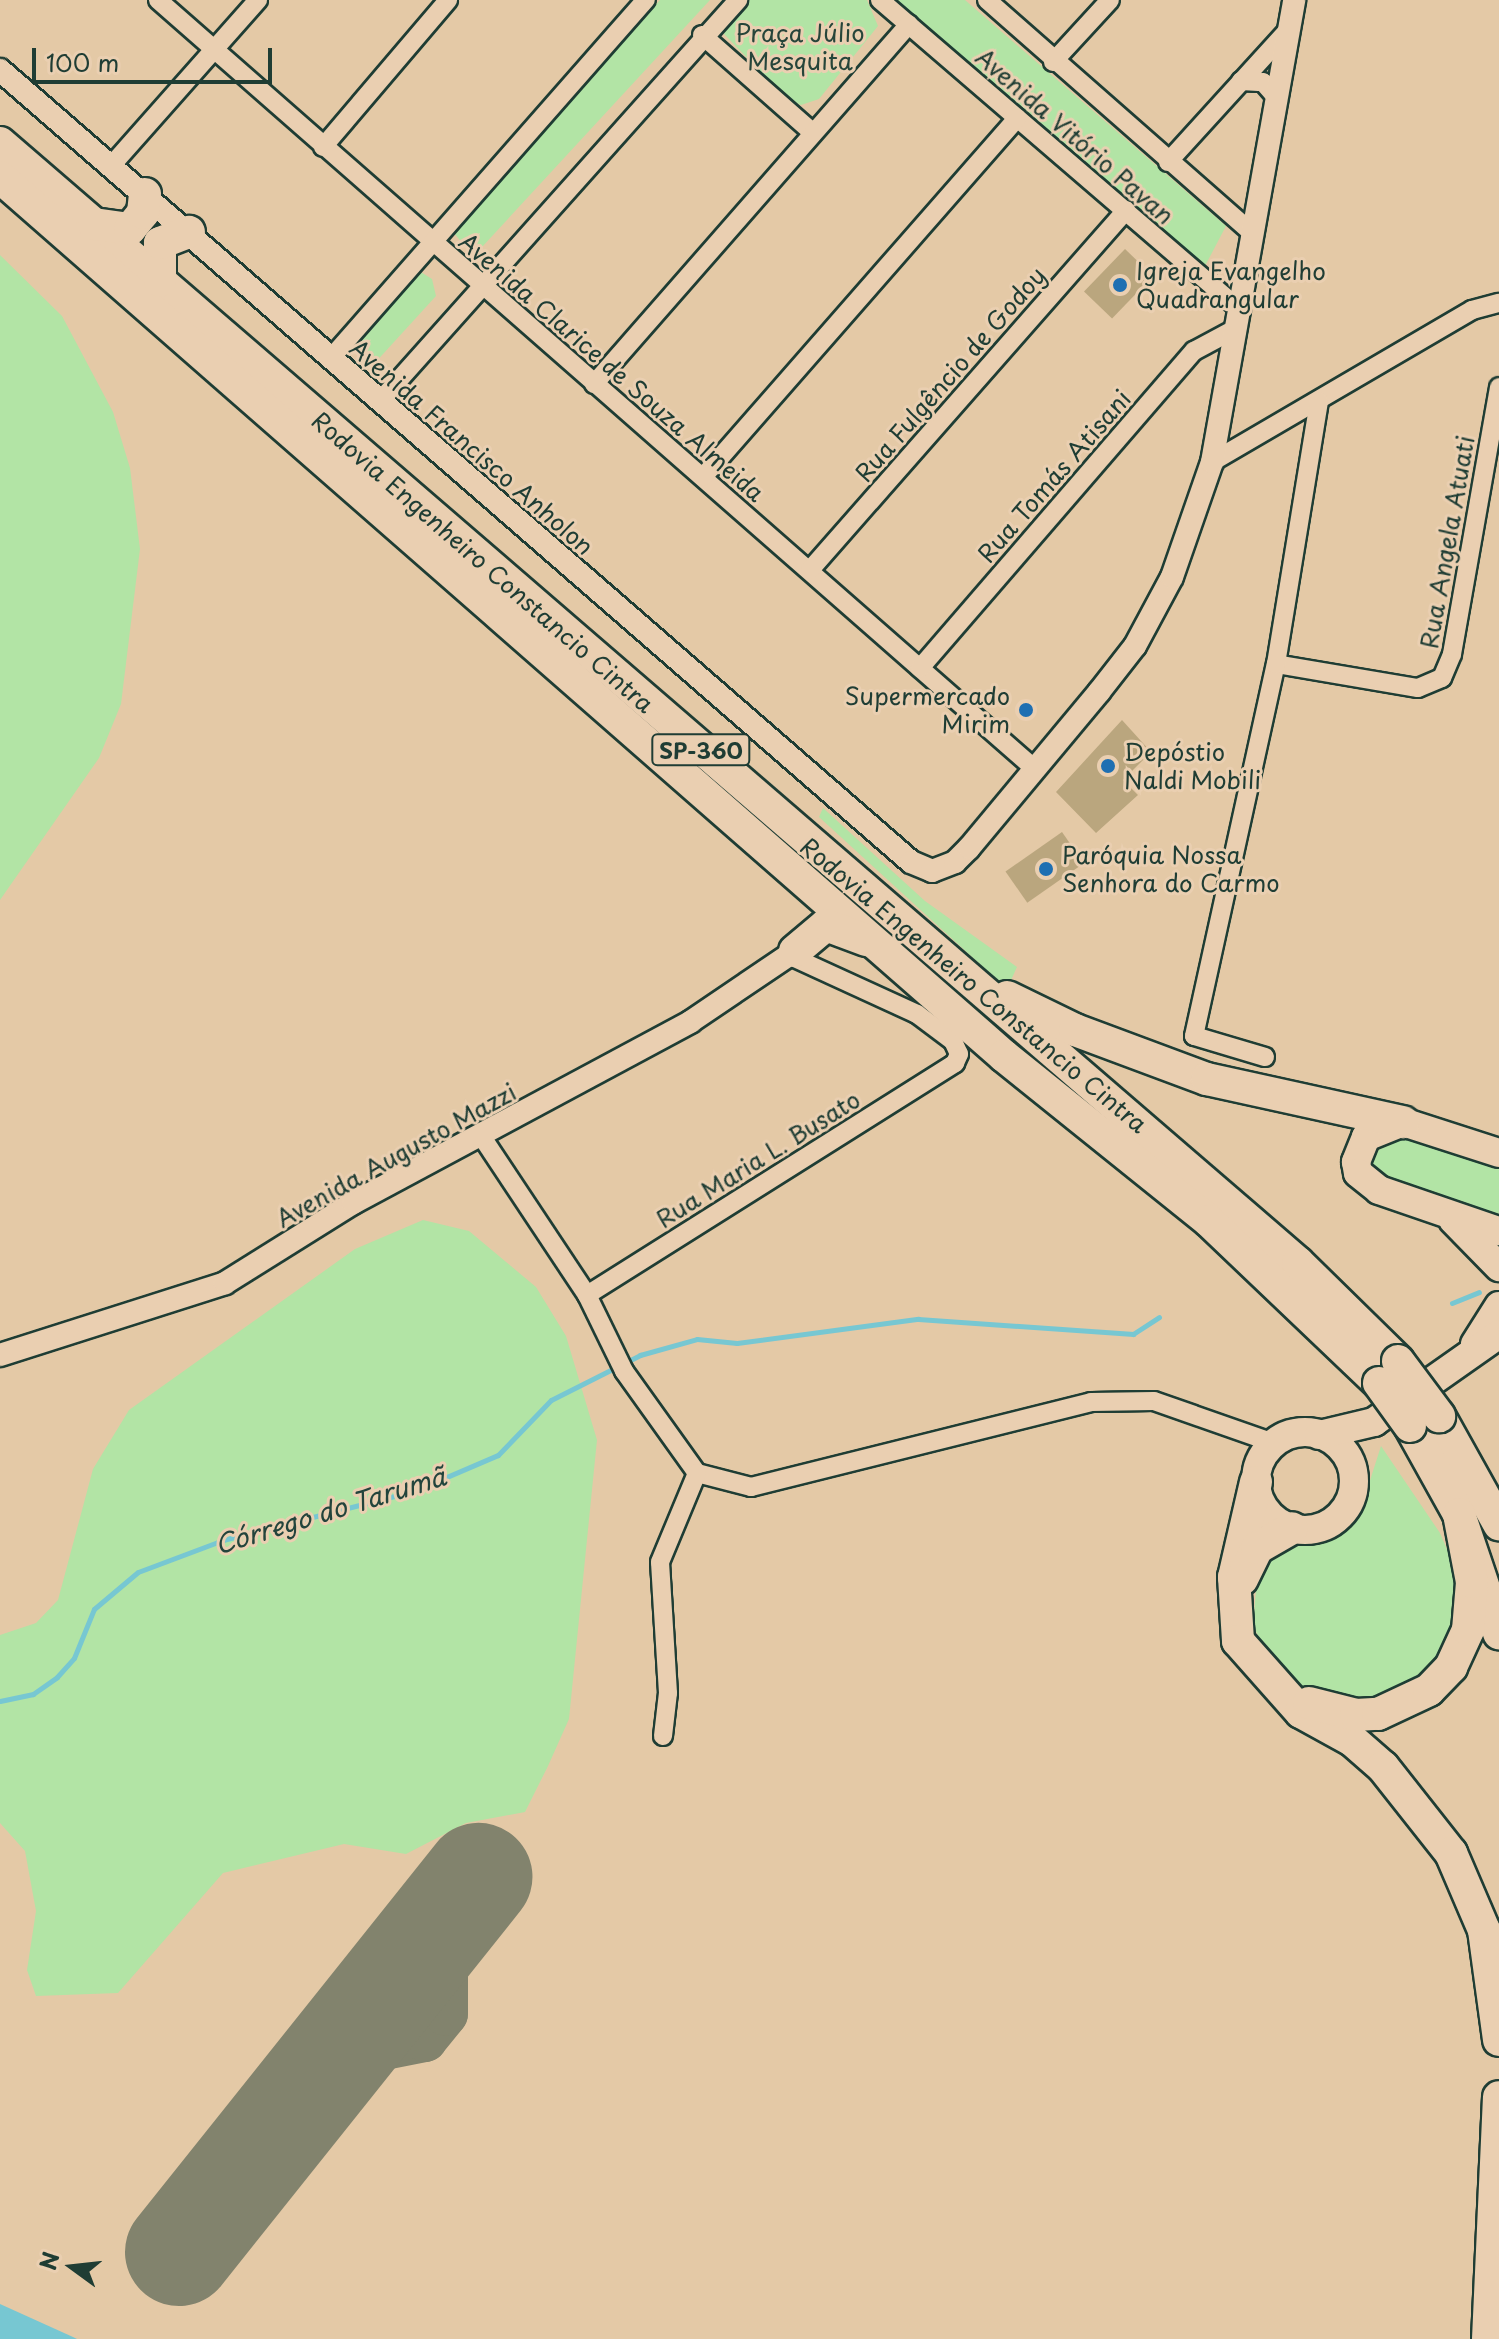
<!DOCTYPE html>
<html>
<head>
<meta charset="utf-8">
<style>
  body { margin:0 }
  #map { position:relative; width:1499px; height:2339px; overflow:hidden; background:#e4c9a6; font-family:"Playpen Sans",sans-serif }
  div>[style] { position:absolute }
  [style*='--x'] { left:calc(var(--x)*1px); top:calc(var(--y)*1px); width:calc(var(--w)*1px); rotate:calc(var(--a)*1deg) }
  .green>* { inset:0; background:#b2e4a5 }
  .water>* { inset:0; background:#77c7d2 }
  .stream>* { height:5px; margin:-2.5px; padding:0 2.5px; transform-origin:2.5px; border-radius:2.5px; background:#77c7d2 }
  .taxiway>* { height:44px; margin:-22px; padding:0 22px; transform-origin:22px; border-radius:22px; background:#82836d }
  .runway>* { height:108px; margin:-54px; padding:0 54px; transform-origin:54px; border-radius:54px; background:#82836d }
  .building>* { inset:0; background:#baa67e; transform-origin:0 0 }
  .roads { filter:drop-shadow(2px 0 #1f3d34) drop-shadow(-2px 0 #1f3d34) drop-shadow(0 2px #1f3d34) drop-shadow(0 -2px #1f3d34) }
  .minor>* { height:18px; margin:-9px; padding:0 9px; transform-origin:9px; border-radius:9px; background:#eacfb1 }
  .tertiary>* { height:22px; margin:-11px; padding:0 11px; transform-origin:11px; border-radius:11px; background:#eacfb1 }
  .primary>* { height:28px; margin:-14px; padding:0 14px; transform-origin:14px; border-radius:14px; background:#eacfb1 }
  .primary>.ring { margin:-14px; padding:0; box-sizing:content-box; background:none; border:28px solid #eacfb1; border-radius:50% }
  .motorway>* { height:32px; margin:-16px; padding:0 16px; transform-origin:16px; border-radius:16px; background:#eacfb1 }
  .bridges { filter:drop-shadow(2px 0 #1f3d34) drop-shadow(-2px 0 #1f3d34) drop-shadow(0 2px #1f3d34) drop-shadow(0 -2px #1f3d34) }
  .motorway-bridge>* { height:32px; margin:-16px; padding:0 16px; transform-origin:16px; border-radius:16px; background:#eacfb1 }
  .dots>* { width:22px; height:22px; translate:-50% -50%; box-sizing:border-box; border:4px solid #eacfb1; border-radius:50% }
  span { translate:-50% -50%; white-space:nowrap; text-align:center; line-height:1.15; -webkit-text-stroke:6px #eacfb1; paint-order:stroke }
  .shield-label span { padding:2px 6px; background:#eacfb1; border:2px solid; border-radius:6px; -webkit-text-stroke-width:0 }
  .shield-label { font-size:22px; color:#1f3d34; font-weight:700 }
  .park-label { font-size:24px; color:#26453a }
  .street-label { font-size:24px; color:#1f3d34 }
  .poi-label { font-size:24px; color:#1f3d34 }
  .left { translate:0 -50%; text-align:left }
  .right { translate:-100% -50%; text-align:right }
  .water-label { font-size:26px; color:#23443c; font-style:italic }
  .north { position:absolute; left:32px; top:2227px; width:80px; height:80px; -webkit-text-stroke:6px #eacfb1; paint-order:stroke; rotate:285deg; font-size:22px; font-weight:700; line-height:32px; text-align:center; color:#1f3d34 }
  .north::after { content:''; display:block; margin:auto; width:28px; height:36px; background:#1f3d34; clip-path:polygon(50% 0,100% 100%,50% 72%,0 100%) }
  .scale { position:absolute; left:32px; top:48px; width:240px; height:36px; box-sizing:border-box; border:4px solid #1f3d34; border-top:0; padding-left:10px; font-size:24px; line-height:28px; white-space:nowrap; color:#1f3d34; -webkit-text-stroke:6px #eacfb1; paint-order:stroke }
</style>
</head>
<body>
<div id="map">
  <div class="green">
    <i style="clip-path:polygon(660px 0,710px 0,482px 247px,468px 250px,449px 227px)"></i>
    <i style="clip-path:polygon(748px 0,867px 0,878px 26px,819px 99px,801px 105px,787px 99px,724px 34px,727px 22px)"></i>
    <i style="clip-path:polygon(893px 0,965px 0,1226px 226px,1205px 266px)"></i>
    <i style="clip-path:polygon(0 255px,62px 316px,113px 412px,130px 468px,140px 549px,121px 704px,99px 758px,0 900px)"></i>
    <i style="clip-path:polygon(416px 269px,432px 279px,436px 296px,373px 365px,350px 344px)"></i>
    <i style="clip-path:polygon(823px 808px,925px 901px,1017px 967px,1007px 989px,819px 817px)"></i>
    <i style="clip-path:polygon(1394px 1135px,1499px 1167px,1499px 1214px,1386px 1180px,1370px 1167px,1374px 1142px)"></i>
    <i style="clip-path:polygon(423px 1220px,469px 1231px,536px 1287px,566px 1336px,597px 1440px,569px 1719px,548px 1766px,525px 1812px,466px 1823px,406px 1854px,344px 1844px,223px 1873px,118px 1993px,36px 1996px,27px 1970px,36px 1911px,25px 1851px,0 1823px,0 1635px,36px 1623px,58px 1600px,93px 1469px,129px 1410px,355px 1249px)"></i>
    <i style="clip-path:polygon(1381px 1446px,1440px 1533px,1455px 1568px,1459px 1617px,1430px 1674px,1372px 1701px,1311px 1695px,1269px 1657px,1253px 1626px,1258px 1566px,1274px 1547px,1316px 1543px,1358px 1518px)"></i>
  </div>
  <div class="water">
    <i style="clip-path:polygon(0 2304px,73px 2337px,77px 2339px,0 2339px)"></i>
  </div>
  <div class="stream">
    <i style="--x:1452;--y:1303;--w:29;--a:-22"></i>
    <i style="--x:0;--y:1701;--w:34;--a:-12"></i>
    <i style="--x:33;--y:1694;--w:29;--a:-35"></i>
    <i style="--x:57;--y:1677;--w:25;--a:-48"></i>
    <i style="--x:74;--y:1658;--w:53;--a:-67.8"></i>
    <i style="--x:94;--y:1609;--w:57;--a:-40.1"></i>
    <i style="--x:138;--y:1572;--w:91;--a:-20.6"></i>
    <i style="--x:223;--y:1540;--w:197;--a:-14.4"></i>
    <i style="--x:414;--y:1491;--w:91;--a:-23.2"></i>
    <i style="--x:498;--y:1455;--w:76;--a:-46.1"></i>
    <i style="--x:551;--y:1400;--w:100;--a:-26.8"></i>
    <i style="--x:640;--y:1355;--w:59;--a:-15.7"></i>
    <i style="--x:697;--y:1339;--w:40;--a:5.7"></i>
    <i style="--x:737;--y:1343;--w:183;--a:-7.6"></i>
    <i style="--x:918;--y:1319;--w:216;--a:4"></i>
    <i style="--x:1133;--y:1334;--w:31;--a:-33"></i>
  </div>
  <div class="taxiway">
    <i style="--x:334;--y:2058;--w:93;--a:-11.2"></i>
    <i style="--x:425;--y:2040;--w:33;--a:-51"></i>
    <i style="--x:446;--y:2014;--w:97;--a:-90"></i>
  </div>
  <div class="runway">
    <i style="--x:179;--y:2252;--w:480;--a:-51.4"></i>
  </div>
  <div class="building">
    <i style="left:1125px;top:249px;width:39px;height:59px;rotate:44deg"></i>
    <i style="clip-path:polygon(1122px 720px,1151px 752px,1123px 780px,1138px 795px,1096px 833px,1056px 792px)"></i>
    <i style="left:1062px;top:832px;width:38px;height:69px;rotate:55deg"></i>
  </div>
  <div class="roads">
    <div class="minor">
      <i style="--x:158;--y:0;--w:1166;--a:41.25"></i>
      <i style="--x:880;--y:0;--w:472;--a:40.7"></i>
      <i style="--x:987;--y:0;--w:353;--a:41.3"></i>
      <i style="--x:702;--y:35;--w:148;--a:41.4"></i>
      <i style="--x:1053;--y:62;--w:84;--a:-47.4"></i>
      <i style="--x:1241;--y:81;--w:22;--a:3"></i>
      <i style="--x:1263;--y:82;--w:20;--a:49"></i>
      <i style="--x:323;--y:147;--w:193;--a:-49.6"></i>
      <i style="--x:1168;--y:162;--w:178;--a:-47.7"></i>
      <i style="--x:111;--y:166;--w:222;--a:-48.5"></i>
      <i style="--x:331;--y:358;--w:477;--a:-48.7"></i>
      <i style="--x:594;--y:384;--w:478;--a:-48.8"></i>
      <i style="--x:380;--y:401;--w:538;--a:-48.24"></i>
      <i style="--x:1212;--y:462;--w:301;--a:-30.3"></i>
      <i style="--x:1472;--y:310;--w:28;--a:-15"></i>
      <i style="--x:703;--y:477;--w:477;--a:-48.8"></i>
      <i style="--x:810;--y:570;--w:479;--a:-48.7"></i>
      <i style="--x:1276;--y:664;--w:144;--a:9.6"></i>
      <i style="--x:1418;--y:688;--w:26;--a:-23"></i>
      <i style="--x:1442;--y:678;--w:26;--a:-67"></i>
      <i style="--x:1452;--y:654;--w:271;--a:-80"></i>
      <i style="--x:920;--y:668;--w:419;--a:-49.2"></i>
      <i style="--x:1194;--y:351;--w:47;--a:-28.2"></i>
      <i style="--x:1265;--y:1057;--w:74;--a:-163.5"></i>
      <i style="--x:1194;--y:1036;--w:381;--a:-77.6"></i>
      <i style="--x:1276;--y:664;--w:266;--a:-80.7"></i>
      <i style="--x:482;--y:1137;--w:190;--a:56.4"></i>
      <i style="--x:587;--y:1295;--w:85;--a:64"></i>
      <i style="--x:624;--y:1371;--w:125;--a:54.4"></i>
      <i style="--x:697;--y:1473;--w:56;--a:14.5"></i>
      <i style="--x:751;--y:1487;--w:350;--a:-14"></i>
      <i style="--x:1091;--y:1402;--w:63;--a:-0.9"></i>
      <i style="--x:1154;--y:1401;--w:127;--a:19.3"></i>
      <i style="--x:587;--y:1295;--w:435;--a:-32.2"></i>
      <i style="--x:955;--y:1063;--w:10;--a:-66"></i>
      <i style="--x:959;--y:1054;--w:14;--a:-115"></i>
      <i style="--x:953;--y:1041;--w:45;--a:-143.1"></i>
      <i style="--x:917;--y:1014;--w:142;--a:-155.4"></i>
      <i style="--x:663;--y:1736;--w:43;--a:-83.4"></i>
      <i style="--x:668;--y:1693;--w:131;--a:-93.5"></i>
      <i style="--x:660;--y:1562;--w:96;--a:-67.4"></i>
    </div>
    <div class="tertiary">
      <i style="--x:0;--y:70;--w:1207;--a:41"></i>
      <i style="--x:911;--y:862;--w:23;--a:23"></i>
      <i style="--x:932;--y:871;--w:25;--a:-21"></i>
      <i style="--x:955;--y:862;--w:20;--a:-45"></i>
      <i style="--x:969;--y:848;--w:203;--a:-50.2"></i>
      <i style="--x:1099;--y:692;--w:58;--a:-52"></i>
      <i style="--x:1135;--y:646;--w:78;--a:-61.8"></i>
      <i style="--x:1172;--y:577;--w:122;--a:-70.8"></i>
      <i style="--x:1212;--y:462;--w:469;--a:-79.9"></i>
      <i style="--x:0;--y:1355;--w:236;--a:-17.7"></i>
      <i style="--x:225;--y:1283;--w:151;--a:-32"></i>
      <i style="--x:353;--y:1203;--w:383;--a:-28.2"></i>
      <i style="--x:690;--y:1022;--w:127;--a:-34.1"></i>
    </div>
    <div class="primary">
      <i style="--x:1499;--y:1153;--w:101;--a:-162.1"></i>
      <i style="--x:1403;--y:1122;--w:40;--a:158"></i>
      <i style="--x:1366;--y:1137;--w:27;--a:112"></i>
      <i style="--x:1356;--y:1162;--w:11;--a:80"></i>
      <i style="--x:1358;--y:1173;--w:27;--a:39"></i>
      <i style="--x:1379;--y:1190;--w:127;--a:18.9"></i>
      <i style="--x:1453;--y:1220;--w:66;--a:45.6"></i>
      <i style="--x:1475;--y:1344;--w:45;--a:-57.7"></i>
      <i class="ring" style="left:1256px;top:1432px;width:70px;height:70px"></i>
      <i style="--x:1319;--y:1435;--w:57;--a:-13.3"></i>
      <i style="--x:1374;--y:1422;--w:153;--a:-35.1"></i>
    </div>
    <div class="motorway">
      <i style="--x:0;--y:143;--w:1714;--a:40.79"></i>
      <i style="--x:1298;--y:1263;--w:140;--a:44.4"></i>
      <i style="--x:0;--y:177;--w:1334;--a:41.2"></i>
      <i style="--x:1004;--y:1056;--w:263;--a:38.8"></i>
      <i style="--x:1209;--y:1221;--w:235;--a:43.6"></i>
      <i style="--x:94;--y:224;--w:36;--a:8"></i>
      <i style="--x:130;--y:229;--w:21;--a:-51"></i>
      <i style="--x:143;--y:213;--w:19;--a:-84"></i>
      <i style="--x:160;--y:281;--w:38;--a:-90"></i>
      <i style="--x:160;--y:243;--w:31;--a:-21"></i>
      <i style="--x:795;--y:951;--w:40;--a:-40"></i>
      <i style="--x:826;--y:925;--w:43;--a:20.6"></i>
      <i style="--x:1007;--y:997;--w:76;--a:25.9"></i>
      <i style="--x:1075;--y:1030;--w:141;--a:20.4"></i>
      <i style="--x:1207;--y:1079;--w:201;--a:12.4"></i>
      <i style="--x:1439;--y:1416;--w:124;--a:60.9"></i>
      <i style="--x:1410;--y:1426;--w:101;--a:60.9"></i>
      <i style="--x:1459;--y:1514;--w:126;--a:71.4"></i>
      <i style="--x:1256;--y:1482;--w:98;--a:103"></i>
      <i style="--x:1234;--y:1577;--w:64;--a:86.4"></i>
      <i style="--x:1238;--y:1641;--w:95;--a:48.4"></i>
      <i style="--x:1301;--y:1712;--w:58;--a:28.8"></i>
      <i style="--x:1352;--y:1740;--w:41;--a:41.1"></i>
      <i style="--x:1383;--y:1767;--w:110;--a:51.7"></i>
      <i style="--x:1451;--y:1853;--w:84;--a:66.8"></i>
      <i style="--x:1484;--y:1930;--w:111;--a:82.2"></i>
      <i style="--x:1242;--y:1579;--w:34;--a:-64"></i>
      <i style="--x:1257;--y:1548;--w:40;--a:-29.7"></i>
      <i style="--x:1309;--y:1703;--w:49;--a:14.3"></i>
      <i style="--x:1356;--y:1715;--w:22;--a:-3"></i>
      <i style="--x:1378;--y:1714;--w:56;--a:-25.2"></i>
      <i style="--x:1429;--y:1690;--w:32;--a:-46"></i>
      <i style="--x:1451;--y:1667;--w:41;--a:-65.3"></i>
      <i style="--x:1468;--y:1630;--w:48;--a:-85.2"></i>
      <i style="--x:1472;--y:1582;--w:69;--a:-100.8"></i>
      <i style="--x:1488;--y:2339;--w:242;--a:-87.4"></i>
    </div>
  </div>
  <div class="bridges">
    <div class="motorway-bridge">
      <i style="--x:1398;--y:1361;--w:69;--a:53.3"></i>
      <i style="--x:1379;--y:1383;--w:53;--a:54.2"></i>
    </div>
  </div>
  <div class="dots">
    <i style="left:1120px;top:285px;background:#1f6fb2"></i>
    <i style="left:1026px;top:710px;background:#1f6fb2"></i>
    <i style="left:1108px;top:766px;background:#1f6fb2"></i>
    <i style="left:1046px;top:869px;background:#1f6fb2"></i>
  </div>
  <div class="shield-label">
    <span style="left:701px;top:750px">SP-360</span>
  </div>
  <div class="park-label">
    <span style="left:800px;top:47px">Praça Júlio<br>Mesquita</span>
  </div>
  <div class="street-label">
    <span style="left:1075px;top:136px;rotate:41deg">Avenida Vitório Pavan</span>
    <span style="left:612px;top:367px;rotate:41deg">Avenida Clarice de Souza Almeida</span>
    <span style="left:950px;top:374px;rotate:-49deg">Rua Fulgêncio de Godoy</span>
    <span style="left:472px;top:447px;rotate:41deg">Avenida Francisco Anholon</span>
    <span style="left:1054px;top:476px;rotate:-49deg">Rua Tomás Atisani</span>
    <span style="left:1447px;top:542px;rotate:-80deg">Rua Angela Atuati</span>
    <span style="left:483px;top:562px;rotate:41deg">Rodovia Engenheiro Constancio Cintra</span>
    <span style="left:974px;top:985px;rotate:40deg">Rodovia Engenheiro Constancio Cintra</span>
    <span style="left:396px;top:1155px;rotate:-29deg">Avenida Augusto Mazzi</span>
    <span style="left:758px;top:1159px;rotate:-32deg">Rua Maria L. Busato</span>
  </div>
  <div class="poi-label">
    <span class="left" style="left:1136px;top:285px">Igreja Evangelho<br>Quadrangular</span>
    <span class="right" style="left:1010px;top:710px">Supermercado<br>Mirim</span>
    <span class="left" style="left:1124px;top:766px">Depóstio<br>Naldi Mobili</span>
    <span class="left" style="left:1062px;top:869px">Paróquia Nossa<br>Senhora do Carmo</span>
  </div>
  <div class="water-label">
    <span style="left:330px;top:1510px;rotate:-17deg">Córrego do Tarumã</span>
  </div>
  <div class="north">N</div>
  <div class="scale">100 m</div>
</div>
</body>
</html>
